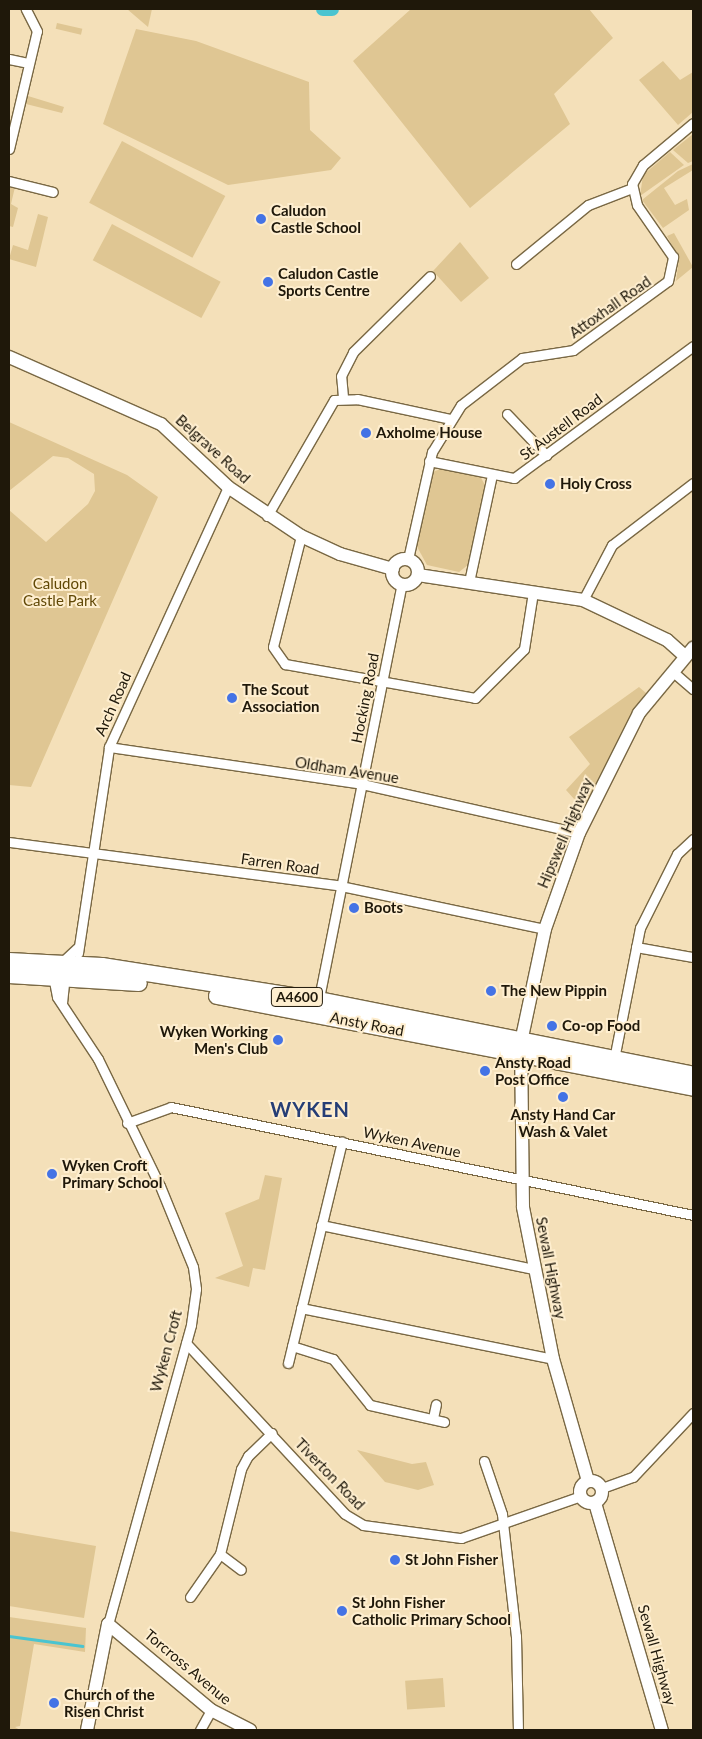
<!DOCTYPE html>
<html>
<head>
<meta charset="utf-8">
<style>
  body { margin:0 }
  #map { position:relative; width:702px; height:1739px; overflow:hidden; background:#f4e0b9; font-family:Lato,sans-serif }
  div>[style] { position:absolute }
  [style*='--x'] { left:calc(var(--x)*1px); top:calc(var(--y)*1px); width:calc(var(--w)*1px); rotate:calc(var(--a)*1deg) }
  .green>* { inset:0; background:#dfc693; transform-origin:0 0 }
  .stream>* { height:2.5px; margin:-1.25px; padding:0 1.25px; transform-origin:1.25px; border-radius:1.25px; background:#4ac4d0 }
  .river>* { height:14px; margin:-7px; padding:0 7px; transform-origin:7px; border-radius:7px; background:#4ac4d0 }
  .roads { filter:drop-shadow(1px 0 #796844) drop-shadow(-1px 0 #796844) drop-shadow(0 1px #796844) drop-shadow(0 -1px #796844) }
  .street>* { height:9px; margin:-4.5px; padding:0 4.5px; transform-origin:4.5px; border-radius:4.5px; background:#fff }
  .secondary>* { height:12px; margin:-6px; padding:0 6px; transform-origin:6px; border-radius:6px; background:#fff }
  .secondary>.ring { margin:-6px; padding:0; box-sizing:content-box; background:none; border:12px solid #fff; border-radius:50% }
  .highway>* { height:16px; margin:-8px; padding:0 8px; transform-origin:8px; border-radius:8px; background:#fff }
  .dots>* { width:14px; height:14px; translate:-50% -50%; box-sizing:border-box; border:2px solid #feeecf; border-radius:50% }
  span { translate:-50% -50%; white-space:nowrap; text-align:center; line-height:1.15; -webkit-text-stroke:4px #feeecf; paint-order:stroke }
  .shield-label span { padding:1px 4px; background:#feeecf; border:1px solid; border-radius:4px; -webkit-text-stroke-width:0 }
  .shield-label { font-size:14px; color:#1f180a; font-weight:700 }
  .poi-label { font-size:15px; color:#1f180a; font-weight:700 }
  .left { translate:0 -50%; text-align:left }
  .right { translate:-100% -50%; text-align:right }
  .street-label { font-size:15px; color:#1f180a }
  .park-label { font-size:15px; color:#614806 }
  .district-label { font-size:20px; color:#263e76; font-weight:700; letter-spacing:1px }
  .frame { position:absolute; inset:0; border:10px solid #1f180a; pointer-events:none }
</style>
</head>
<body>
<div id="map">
  <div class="green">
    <i style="clip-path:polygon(127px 9px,152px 9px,148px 27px)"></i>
    <i style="clip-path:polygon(411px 9px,589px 9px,613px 38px,554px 94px,570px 124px,470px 208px,353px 61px)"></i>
    <i style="left:57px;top:23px;width:26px;height:6px;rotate:13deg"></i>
    <i style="clip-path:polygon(136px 29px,196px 41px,309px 82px,310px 130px,341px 158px,331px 170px,228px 185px,103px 124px)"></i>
    <i style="clip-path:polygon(663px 61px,680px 80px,693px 72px,693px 112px,678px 125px,639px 80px)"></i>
    <i style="clip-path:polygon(28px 96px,64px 107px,62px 113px,26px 104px)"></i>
    <i style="clip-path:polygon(693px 134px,693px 161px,688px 163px,673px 150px)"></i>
    <i style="left:122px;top:141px;width:117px;height:70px;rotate:28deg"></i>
    <i style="clip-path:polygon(670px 152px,684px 165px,640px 196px,643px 175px)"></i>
    <i style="clip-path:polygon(693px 164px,693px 170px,664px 188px,675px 205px,687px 199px,689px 210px,663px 228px,642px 200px,678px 171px)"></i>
    <i style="clip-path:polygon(15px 187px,11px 204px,18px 208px,13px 227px,9px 226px,9px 188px)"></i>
    <i style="clip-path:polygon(38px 214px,48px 217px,36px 267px,9px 259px,13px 245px,28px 250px)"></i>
    <i style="left:112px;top:224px;width:123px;height:41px;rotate:28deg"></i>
    <i style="clip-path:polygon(674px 233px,693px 267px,676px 281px,679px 258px,667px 236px)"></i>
    <i style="clip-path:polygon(460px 242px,489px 278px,461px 302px,433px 271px)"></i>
    <i style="clip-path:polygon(9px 422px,127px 475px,158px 497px,31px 787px,9px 785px,9px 510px,46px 542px,88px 504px,95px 491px,94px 474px,68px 458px,53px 456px,9px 491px)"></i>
    <i style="clip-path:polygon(444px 468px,480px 476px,485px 485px,468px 565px,459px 572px,427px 565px,415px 543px,432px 472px)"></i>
    <i style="clip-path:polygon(639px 687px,646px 693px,584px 810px,566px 790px,590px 764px,569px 737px)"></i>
    <i style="clip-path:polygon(265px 1175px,282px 1178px,265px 1270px,253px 1268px,249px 1287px,215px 1278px,243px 1266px,225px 1213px,259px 1199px)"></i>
    <i style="clip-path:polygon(357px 1450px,412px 1464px,426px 1462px,434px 1485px,418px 1490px,385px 1482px)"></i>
    <i style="clip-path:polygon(9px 1531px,96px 1546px,84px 1618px,9px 1606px)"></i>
    <i style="clip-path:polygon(9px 1617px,86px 1628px,85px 1652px,34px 1644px,20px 1726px,15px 1727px,20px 1730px,9px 1730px)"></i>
    <i style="left:443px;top:1678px;width:29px;height:38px;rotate:86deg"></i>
  </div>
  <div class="stream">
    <i style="--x:9;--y:1636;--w:74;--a:7.8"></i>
  </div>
  <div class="river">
    <i style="--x:323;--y:9;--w:9;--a:0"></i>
  </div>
  <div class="roads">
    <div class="street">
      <i style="--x:9;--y:59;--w:19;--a:12"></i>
      <i style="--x:9;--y:149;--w:121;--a:-76.7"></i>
      <i style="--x:37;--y:31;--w:25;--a:-117"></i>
      <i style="--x:9;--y:181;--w:45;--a:14"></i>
      <i style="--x:516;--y:264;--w:93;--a:-39.3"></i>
      <i style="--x:588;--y:205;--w:47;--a:-21.1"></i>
      <i style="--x:343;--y:397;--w:21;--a:-95"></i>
      <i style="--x:341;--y:376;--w:27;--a:-63"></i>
      <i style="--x:353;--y:352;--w:108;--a:-44.6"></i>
      <i style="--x:507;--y:414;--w:57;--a:46.4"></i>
      <i style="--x:429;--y:461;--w:87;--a:11.3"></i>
      <i style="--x:514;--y:478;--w:222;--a:-36.4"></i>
      <i style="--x:267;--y:516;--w:134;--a:-60"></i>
      <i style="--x:334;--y:400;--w:23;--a:-2"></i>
      <i style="--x:357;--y:399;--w:95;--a:12.1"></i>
      <i style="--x:301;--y:536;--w:114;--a:104.2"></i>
      <i style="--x:273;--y:647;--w:21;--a:55"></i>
      <i style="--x:285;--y:664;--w:193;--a:10.1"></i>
      <i style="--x:475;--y:698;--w:69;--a:-45"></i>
      <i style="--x:524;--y:649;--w:58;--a:-81"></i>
      <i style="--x:408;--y:559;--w:110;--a:-77.4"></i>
      <i style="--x:432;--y:452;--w:55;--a:-58.3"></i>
      <i style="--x:461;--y:405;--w:77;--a:-37.6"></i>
      <i style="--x:522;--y:358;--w:52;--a:-8.9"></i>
      <i style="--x:573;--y:350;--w:117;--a:-36"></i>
      <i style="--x:668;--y:281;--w:25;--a:-78"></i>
      <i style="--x:673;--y:257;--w:63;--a:-124.7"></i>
      <i style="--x:637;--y:205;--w:22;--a:-103"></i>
      <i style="--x:632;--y:184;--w:22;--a:-60"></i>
      <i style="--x:643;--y:165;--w:65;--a:-40"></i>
      <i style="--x:469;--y:582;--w:109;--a:-77.9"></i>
      <i style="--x:583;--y:600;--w:62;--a:-62.2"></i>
      <i style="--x:612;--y:545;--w:102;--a:-37.4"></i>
      <i style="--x:672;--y:671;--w:28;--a:41"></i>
      <i style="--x:109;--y:747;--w:256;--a:8.3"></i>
      <i style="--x:362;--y:784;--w:222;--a:12.7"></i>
      <i style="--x:9;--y:842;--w:335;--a:7.5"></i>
      <i style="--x:341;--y:886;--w:208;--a:11.9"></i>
      <i style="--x:636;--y:947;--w:58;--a:10"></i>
      <i style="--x:78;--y:953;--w:208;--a:-81.4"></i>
      <i style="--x:109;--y:747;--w:286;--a:-65.4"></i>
      <i style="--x:61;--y:963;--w:22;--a:-43"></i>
      <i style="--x:53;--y:976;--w:21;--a:79"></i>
      <i style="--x:57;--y:997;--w:74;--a:56.5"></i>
      <i style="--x:98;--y:1059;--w:141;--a:64"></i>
      <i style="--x:160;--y:1186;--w:87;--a:67.8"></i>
      <i style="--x:193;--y:1267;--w:22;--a:82"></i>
      <i style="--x:196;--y:1289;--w:36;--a:98"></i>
      <i style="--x:191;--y:1325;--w:310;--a:105.5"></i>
      <i style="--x:320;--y:993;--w:417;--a:-78.7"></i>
      <i style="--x:62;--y:1003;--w:28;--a:-84"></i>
      <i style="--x:614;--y:1059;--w:134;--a:-78.8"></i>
      <i style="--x:640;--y:928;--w:83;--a:-63.4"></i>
      <i style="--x:677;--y:854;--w:22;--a:-43"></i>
      <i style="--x:127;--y:1123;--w:47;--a:-20"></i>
      <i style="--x:171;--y:1107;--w:533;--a:11.69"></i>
      <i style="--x:321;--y:1225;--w:217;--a:11.7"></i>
      <i style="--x:301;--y:1308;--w:257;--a:11.4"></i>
      <i style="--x:186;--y:1343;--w:233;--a:47.1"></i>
      <i style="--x:345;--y:1514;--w:21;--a:31"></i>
      <i style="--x:363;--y:1525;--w:99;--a:7.6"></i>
      <i style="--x:461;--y:1538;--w:127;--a:-19.3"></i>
      <i style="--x:292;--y:1346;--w:43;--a:17.6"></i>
      <i style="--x:333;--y:1359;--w:59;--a:51.2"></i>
      <i style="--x:370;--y:1405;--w:76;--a:12.9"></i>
      <i style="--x:288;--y:1363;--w:228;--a:-76.3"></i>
      <i style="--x:433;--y:1418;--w:14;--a:-78"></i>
      <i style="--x:484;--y:1461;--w:56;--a:71.2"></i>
      <i style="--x:502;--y:1514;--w:123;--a:83.5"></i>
      <i style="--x:516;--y:1636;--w:94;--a:88.8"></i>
      <i style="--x:602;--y:1488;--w:33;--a:-20"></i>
      <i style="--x:633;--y:1477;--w:88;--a:-46.8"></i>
      <i style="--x:220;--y:1554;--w:26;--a:37"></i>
      <i style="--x:190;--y:1597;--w:52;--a:-55.1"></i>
      <i style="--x:220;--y:1554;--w:88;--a:-76.1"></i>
      <i style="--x:241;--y:1469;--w:15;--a:-62"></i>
      <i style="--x:248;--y:1456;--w:33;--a:-44"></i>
      <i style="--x:200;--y:1730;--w:23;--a:-61"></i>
    </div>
    <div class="secondary">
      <i style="--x:9;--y:357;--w:166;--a:23.8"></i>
      <i style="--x:161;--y:424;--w:92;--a:43.2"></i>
      <i style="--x:228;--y:487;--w:88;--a:33.9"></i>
      <i style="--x:301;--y:536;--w:43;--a:24.8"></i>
      <i style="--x:340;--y:554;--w:55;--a:15.8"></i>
      <i class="ring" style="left:392px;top:559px;width:14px;height:14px"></i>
      <i style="--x:418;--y:575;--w:167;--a:8.6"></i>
      <i style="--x:583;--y:600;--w:93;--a:25.5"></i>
      <i style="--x:667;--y:640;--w:24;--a:42"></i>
      <i style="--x:588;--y:1481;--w:127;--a:-106"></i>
      <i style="--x:553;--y:1359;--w:155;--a:-101.2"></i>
      <i style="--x:523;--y:1207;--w:165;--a:-90.7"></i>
      <i style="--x:521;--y:1042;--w:116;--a:-78"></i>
      <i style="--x:545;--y:929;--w:102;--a:-70.5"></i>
      <i style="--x:579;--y:833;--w:134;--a:-63.4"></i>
      <i style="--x:639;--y:713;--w:85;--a:-50.3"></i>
      <i class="ring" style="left:580px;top:1481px;width:10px;height:10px"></i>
      <i style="--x:595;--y:1503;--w:237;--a:73.6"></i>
      <i style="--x:87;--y:1730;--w:108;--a:-78.8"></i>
      <i style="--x:108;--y:1624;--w:134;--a:39.9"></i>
      <i style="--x:211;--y:1710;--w:44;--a:27.1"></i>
    </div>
    <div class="highway">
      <i style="--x:9;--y:961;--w:93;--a:3.1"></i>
      <i style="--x:102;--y:966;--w:220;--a:8.9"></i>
      <i style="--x:319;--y:1000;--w:381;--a:11.3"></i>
      <i style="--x:9;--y:975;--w:130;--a:3.5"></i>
      <i style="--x:217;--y:996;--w:485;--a:10.9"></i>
    </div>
  </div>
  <div class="dots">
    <i style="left:261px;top:219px;background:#4473e5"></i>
    <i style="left:268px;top:282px;background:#4473e5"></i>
    <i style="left:366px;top:433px;background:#4473e5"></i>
    <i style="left:550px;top:484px;background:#4473e5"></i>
    <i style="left:232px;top:698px;background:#4473e5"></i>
    <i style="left:354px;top:908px;background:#4473e5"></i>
    <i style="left:491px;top:991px;background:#4473e5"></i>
    <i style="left:552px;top:1026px;background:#4473e5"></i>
    <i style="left:278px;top:1040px;background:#4473e5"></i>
    <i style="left:485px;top:1071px;background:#4473e5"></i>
    <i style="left:563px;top:1097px;background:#4473e5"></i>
    <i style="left:52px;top:1174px;background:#4473e5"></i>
    <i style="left:395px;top:1560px;background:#4473e5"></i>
    <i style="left:342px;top:1611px;background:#4473e5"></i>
    <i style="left:54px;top:1703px;background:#4473e5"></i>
  </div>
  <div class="shield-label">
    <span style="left:297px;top:997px">A4600</span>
  </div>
  <div class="poi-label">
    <span class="left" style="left:271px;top:219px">Caludon<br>Castle School</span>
    <span class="left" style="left:278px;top:282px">Caludon Castle<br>Sports Centre</span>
    <span class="left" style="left:376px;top:433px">Axholme House</span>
    <span class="left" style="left:560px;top:484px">Holy Cross</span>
    <span class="left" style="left:242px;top:698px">The Scout<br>Association</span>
    <span class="left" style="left:364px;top:908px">Boots</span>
    <span class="left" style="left:501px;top:991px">The New Pippin</span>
    <span class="left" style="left:562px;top:1026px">Co-op Food</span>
    <span class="right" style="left:268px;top:1040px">Wyken Working<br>Men's Club</span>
    <span class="left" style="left:495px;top:1071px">Ansty Road<br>Post Office</span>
    <span style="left:563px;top:1123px">Ansty Hand Car<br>Wash &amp; Valet</span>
    <span class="left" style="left:62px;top:1174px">Wyken Croft<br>Primary School</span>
    <span class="left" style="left:405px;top:1560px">St John Fisher</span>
    <span class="left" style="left:352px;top:1611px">St John Fisher<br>Catholic Primary School</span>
    <span class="left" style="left:64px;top:1703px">Church of the<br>Risen Christ</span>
  </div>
  <div class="street-label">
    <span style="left:610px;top:307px;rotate:-35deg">Attoxhall Road</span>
    <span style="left:561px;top:427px;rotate:-37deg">St Austell Road</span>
    <span style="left:213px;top:449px;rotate:42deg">Belgrave Road</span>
    <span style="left:365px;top:698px;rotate:-79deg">Hocking Road</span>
    <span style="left:113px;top:704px;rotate:-66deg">Arch Road</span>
    <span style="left:347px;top:770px;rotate:9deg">Oldham Avenue</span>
    <span style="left:565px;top:833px;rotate:-67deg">Hipswell Highway</span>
    <span style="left:280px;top:864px;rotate:8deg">Farren Road</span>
    <span style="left:367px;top:1024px;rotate:11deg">Ansty Road</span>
    <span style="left:412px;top:1142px;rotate:12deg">Wyken Avenue</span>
    <span style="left:551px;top:1268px;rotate:79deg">Sewall Highway</span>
    <span style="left:166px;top:1351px;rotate:-75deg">Wyken Croft</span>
    <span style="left:330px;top:1474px;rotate:46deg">Tiverton Road</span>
    <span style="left:657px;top:1655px;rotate:74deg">Sewall Highway</span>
    <span style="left:188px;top:1667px;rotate:40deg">Torcross Avenue</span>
  </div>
  <div class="park-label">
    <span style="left:60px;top:592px">Caludon<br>Castle Park</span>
  </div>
  <div class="district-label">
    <span style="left:310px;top:1109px">WYKEN</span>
  </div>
  <div class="frame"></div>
</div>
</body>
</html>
